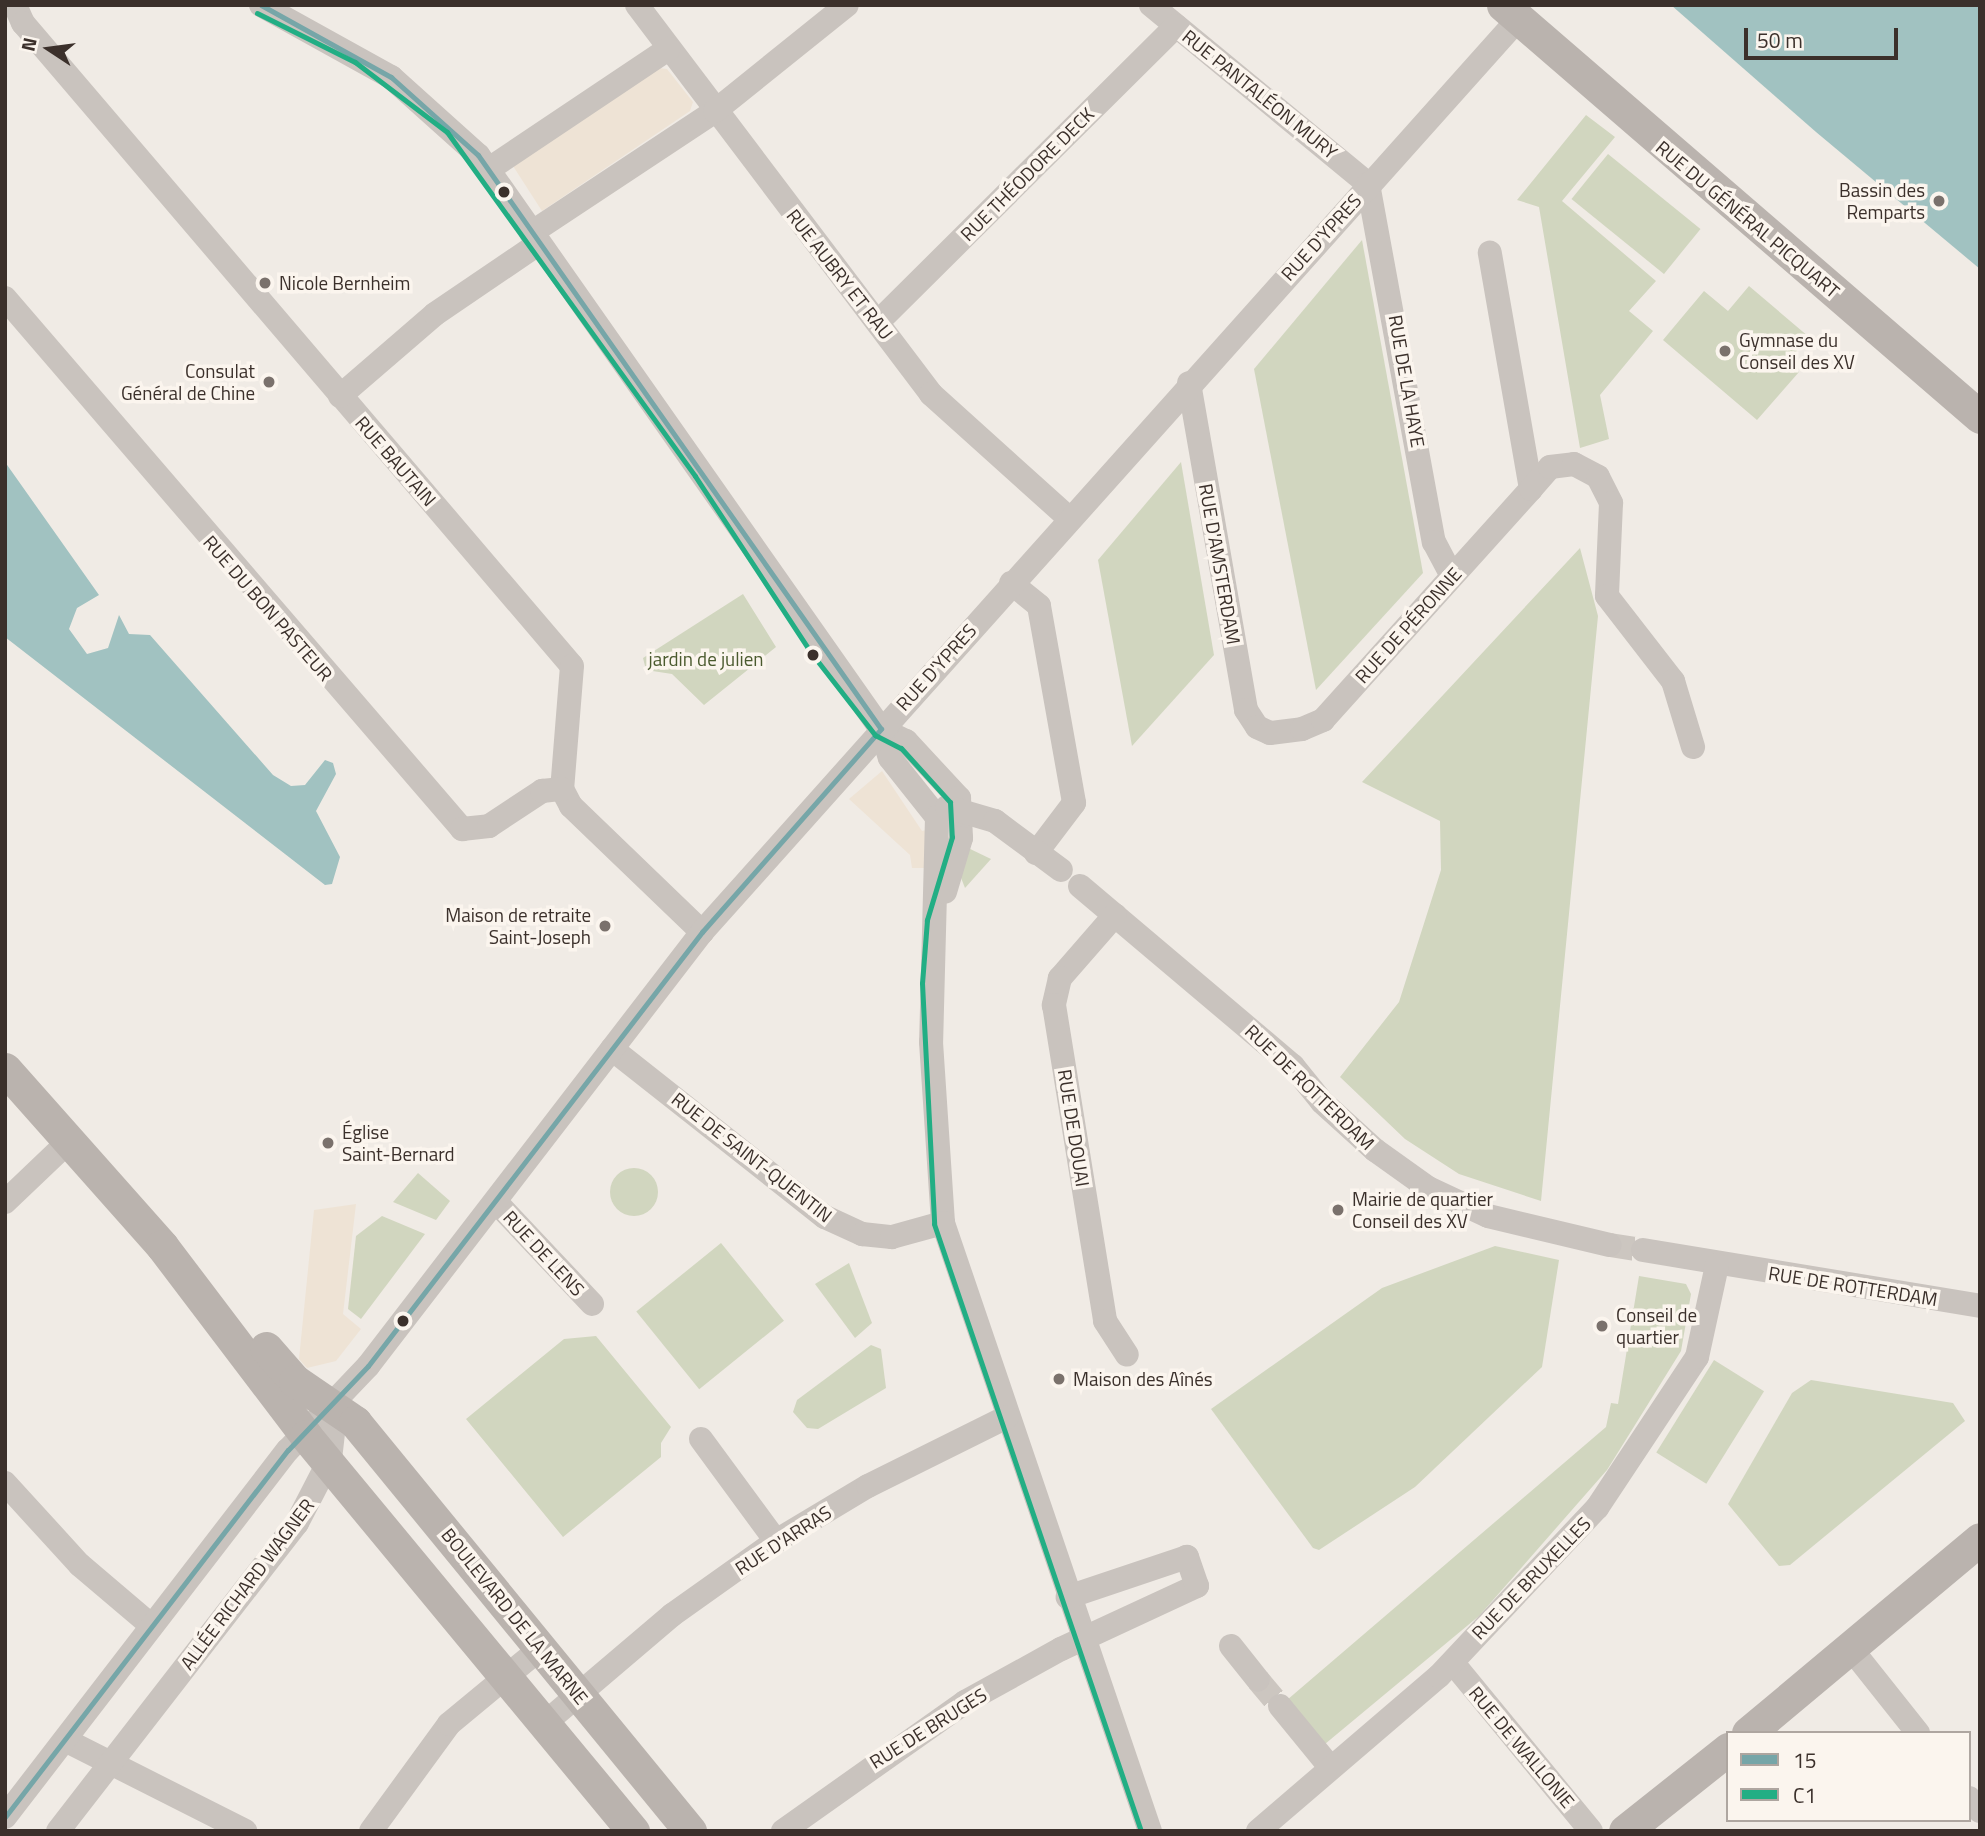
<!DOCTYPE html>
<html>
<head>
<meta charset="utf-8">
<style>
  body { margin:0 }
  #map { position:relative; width:1985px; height:1836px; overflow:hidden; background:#f0ebe5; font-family:"Titillium Web",sans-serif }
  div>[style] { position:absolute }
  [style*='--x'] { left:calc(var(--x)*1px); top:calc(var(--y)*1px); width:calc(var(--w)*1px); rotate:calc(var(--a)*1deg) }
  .green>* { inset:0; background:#d1d6bf; transform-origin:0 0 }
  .round { border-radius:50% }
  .plaza>* { inset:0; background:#eee3d5 }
  .water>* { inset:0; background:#a1c2c1 }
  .street-tunnel>* { height:24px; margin-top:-12px; transform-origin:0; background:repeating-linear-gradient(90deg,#ccc6c0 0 24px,transparent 0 36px) }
  .street>* { height:24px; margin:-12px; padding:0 12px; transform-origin:12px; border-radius:12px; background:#c9c3be }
  .secondary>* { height:33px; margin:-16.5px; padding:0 16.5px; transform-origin:16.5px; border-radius:16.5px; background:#bab3ae }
  .bus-1>* { height:5px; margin:-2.5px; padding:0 2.5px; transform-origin:2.5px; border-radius:2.5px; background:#76a6a8 }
  .bus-2>* { height:5px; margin:-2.5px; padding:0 2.5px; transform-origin:2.5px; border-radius:2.5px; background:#22ae84 }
  .dots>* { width:19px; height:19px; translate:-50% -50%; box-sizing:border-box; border:4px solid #fbf5ee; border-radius:50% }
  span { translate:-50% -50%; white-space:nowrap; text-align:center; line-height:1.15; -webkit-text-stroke:7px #fbf5ee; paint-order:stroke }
  .street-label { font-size:19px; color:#3b302b }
  .poi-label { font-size:19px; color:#3b302b }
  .right { translate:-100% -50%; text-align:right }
  .left { translate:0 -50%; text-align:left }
  .park-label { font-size:19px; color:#4a5a2e }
  .frame { position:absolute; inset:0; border:7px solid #3b302b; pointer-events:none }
  .legend { position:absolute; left:1726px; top:1731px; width:245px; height:91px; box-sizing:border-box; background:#fbf5ee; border:2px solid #aea6a0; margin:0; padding:9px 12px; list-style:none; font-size:21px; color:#3b302b }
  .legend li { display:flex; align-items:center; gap:14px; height:35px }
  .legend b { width:35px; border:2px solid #aea6a0 }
  .north { position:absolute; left:14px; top:14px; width:70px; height:70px; -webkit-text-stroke:5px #fbf5ee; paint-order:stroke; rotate:283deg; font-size:19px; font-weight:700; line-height:28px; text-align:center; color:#3b302b }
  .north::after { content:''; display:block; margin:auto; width:24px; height:32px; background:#3b302b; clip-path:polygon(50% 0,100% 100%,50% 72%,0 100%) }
  .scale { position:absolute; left:1744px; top:28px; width:154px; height:32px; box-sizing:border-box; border:4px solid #3b302b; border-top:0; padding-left:9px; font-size:21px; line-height:24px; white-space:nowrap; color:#3b302b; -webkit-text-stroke:5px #fbf5ee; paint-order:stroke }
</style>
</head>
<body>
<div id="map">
  <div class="green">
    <i style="clip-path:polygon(1586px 115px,1615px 137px,1562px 201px,1656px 281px,1629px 311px,1653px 331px,1600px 395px,1609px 439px,1580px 448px,1539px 207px,1517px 200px)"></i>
    <i style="left:1608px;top:154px;width:119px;height:58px;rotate:39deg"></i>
    <i style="clip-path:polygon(1362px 240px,1423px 573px,1316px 690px,1254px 369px)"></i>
    <i style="clip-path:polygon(1749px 286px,1809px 337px,1788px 361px,1799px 372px,1757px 420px,1663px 340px,1704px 291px,1728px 311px)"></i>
    <i style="clip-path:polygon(1181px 462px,1214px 655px,1132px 746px,1098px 560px)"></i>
    <i style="clip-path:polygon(1580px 548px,1598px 616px,1541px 1201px,1459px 1174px,1405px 1139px,1340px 1077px,1399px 1002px,1441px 870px,1440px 821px,1362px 782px)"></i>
    <i style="clip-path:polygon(743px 594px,776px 647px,704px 705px,672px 674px,646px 670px,643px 658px)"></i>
    <i style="clip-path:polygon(966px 847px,991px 859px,965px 888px,958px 870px)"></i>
    <i class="round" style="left:610px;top:1168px;width:48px;height:48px"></i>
    <i style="clip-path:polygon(418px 1173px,450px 1201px,436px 1220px,393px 1202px)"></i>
    <i style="clip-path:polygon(382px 1216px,425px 1234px,361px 1319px,348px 1309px,356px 1236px)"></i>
    <i style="left:721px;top:1243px;width:100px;height:109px;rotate:51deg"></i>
    <i style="clip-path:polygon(1495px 1246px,1559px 1260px,1542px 1367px,1415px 1487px,1319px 1550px,1313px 1548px,1211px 1409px,1382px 1288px)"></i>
    <i style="clip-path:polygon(849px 1263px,872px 1323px,855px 1338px,815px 1284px)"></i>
    <i style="clip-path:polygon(1639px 1276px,1686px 1284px,1691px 1294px,1681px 1351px,1607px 1470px,1479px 1616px,1325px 1744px,1287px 1700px,1606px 1427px,1611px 1403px,1618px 1404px)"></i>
    <i style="clip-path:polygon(596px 1336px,671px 1427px,661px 1443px,661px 1457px,563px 1537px,466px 1419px,564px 1339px)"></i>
    <i style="clip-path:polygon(871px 1345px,881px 1349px,886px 1388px,818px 1429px,807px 1428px,793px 1412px,797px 1400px)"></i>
    <i style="left:1714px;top:1360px;width:59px;height:109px;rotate:32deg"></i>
    <i style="clip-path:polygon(1811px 1380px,1953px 1403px,1965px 1421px,1790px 1565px,1779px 1566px,1728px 1504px,1792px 1393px)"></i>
  </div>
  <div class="plaza">
    <i style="clip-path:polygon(658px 68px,667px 69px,693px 102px,690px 111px,542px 211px,513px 166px)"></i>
    <i style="clip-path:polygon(882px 771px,922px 831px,930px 829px,925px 868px,912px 868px,910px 855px,849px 799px)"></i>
    <i style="clip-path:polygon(356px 1204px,343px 1314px,361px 1329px,336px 1361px,307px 1368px,299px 1359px,314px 1210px)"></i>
  </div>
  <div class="water">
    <i style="clip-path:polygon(1671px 5px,1980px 5px,1980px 269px,1816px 132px)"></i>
    <i style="clip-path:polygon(5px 462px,99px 595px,77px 608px,69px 629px,87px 654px,108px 648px,119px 615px,129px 634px,150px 635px,273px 775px,291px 786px,305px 785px,325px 760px,333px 763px,336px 774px,316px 811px,340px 857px,332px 884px,325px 885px,5px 637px)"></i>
  </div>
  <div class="street-tunnel">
    <i style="--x:1610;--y:1245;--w:33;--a:9"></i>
    <i style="--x:1258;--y:1680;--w:34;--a:50"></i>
  </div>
  <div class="street">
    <i style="--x:15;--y:5;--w:20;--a:66"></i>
    <i style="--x:23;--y:23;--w:845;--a:49.51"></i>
    <i style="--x:572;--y:666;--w:123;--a:94.6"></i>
    <i style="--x:562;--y:789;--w:19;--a:62"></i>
    <i style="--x:571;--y:806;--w:182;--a:43.9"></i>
    <i style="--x:261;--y:5;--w:149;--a:29"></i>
    <i style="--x:391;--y:77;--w:117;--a:41.9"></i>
    <i style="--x:478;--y:155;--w:701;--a:54.93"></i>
    <i style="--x:881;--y:729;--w:30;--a:73"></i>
    <i style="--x:890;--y:758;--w:75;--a:51.5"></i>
    <i style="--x:937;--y:817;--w:225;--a:91.5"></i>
    <i style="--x:931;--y:1042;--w:181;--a:86.2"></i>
    <i style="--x:943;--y:1223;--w:642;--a:71.2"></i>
    <i style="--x:637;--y:5;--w:488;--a:52.9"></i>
    <i style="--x:931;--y:394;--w:187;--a:42"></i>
    <i style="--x:1151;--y:5;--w:281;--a:39.5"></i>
    <i style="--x:1368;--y:184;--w:364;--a:79.6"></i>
    <i style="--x:1434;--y:542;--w:38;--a:62"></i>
    <i style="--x:489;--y:169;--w:216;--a:-33.8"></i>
    <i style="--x:531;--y:233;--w:221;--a:-33.5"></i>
    <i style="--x:715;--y:111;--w:169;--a:-38.8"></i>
    <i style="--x:5;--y:298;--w:701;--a:49.28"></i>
    <i style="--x:462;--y:829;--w:27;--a:-6"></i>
    <i style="--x:489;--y:826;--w:64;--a:-33.4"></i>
    <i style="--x:542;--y:791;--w:20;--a:-6"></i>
    <i style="--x:878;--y:322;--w:420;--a:-44.8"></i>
    <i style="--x:1189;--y:383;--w:332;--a:80.1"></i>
    <i style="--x:1246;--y:710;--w:20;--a:57"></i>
    <i style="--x:1257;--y:727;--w:14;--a:25"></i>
    <i style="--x:1270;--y:733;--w:32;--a:-7"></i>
    <i style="--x:1302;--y:729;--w:23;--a:-23"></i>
    <i style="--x:1323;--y:720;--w:311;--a:-48"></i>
    <i style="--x:1531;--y:489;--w:240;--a:-99.9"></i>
    <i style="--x:340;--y:396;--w:125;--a:-40.8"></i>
    <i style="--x:435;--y:314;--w:125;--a:-34.2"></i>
    <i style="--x:1531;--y:489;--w:29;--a:-49"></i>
    <i style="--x:1550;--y:467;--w:24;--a:-7"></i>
    <i style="--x:1574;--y:464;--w:27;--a:28"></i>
    <i style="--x:1598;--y:477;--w:29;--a:63"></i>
    <i style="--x:1611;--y:503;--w:93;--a:92.5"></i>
    <i style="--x:1607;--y:596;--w:108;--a:52.2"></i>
    <i style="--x:1673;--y:681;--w:69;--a:73.1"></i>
    <i style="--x:1011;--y:583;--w:36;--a:39"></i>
    <i style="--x:1039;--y:606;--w:200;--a:79.9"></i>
    <i style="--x:1074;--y:803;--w:63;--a:127.2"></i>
    <i style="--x:881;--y:729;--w:28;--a:26"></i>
    <i style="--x:906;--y:741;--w:78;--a:47.1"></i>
    <i style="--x:959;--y:798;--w:40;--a:87.1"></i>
    <i style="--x:961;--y:838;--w:56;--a:106.5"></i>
    <i style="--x:947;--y:807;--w:50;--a:16.3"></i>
    <i style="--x:995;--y:821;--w:82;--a:36.6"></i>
    <i style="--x:1080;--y:886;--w:279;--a:40.2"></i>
    <i style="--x:1293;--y:1066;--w:46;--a:51.1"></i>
    <i style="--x:1322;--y:1102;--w:72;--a:42.2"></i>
    <i style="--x:1375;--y:1150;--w:65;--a:35.6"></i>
    <i style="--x:1428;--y:1188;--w:66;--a:25"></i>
    <i style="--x:1488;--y:1216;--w:125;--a:13.4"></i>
    <i style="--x:1115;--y:915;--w:84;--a:131.1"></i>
    <i style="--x:1060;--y:978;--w:28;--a:103"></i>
    <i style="--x:1054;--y:1005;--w:320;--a:80.8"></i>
    <i style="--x:1105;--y:1321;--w:40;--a:57.1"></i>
    <i style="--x:612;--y:1049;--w:271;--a:38.3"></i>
    <i style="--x:825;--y:1217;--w:41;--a:24.7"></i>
    <i style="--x:862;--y:1234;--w:30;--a:6"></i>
    <i style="--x:892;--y:1237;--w:53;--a:-15.4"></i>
    <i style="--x:5;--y:1202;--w:87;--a:-43.6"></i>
    <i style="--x:496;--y:1202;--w:140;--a:46.7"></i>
    <i style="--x:1643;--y:1250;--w:342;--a:9.4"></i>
    <i style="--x:701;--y:1439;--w:127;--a:53.7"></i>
    <i style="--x:5;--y:1483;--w:111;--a:47.6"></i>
    <i style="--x:80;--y:1565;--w:94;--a:40.3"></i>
    <i style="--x:1231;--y:1646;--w:43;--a:51.5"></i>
    <i style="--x:1852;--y:1650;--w:106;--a:51.5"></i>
    <i style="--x:1453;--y:1663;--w:217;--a:50.6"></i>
    <i style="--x:1280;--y:1706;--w:71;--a:50.7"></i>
    <i style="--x:545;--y:1723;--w:167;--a:-40.4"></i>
    <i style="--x:672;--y:1615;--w:128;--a:-35.4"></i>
    <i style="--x:776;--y:1541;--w:107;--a:-30.9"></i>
    <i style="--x:868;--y:1486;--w:155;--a:-26.4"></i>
    <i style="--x:65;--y:1740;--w:202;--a:26.8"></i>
    <i style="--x:1969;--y:1798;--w:17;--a:50"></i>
    <i style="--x:5;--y:1817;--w:463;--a:-52.4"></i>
    <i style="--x:288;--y:1450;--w:116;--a:-46.4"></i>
    <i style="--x:368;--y:1366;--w:548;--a:-52.42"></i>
    <i style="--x:702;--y:932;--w:1227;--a:-48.2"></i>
    <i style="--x:58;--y:1831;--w:390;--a:-52.2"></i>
    <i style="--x:297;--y:1523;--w:72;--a:-62.7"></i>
    <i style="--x:330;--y:1459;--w:52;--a:-83.4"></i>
    <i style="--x:371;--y:1831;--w:132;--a:-53.9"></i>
    <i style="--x:449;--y:1724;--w:119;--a:-39.6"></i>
    <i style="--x:783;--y:1831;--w:223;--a:-35.3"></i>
    <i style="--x:965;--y:1702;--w:110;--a:-28.9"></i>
    <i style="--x:1061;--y:1649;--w:150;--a:-24.9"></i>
    <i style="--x:1197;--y:1586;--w:31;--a:-109"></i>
    <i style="--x:1187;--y:1557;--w:126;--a:161.4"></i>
    <i style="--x:1258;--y:1831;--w:238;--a:-40.6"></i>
    <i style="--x:1439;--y:1676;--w:231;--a:-46.8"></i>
    <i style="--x:1597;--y:1508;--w:181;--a:-56.5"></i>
    <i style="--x:1697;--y:1357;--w:94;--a:-77.7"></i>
  </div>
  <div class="secondary">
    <i style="--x:1503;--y:5;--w:630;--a:40.82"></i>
    <i style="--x:5;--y:1069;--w:237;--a:48.4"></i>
    <i style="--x:162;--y:1246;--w:238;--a:52.8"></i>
    <i style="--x:306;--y:1436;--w:513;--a:50.38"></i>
    <i style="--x:266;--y:1348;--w:44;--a:48.7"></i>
    <i style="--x:295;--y:1381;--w:73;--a:34.3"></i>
    <i style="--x:355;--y:1422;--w:529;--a:50.68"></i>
    <i style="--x:1748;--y:1733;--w:302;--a:-39.9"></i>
    <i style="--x:1625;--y:1831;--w:132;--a:-38.5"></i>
  </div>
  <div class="bus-1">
    <i style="--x:261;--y:5;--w:149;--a:29"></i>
    <i style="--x:391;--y:77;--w:117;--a:41.9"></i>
    <i style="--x:478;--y:155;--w:701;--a:54.93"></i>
    <i style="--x:5;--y:1817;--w:463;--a:-52.4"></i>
    <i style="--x:288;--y:1450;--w:116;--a:-46.4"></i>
    <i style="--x:368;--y:1366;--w:548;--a:-52.42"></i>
    <i style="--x:702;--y:932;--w:271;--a:-48.6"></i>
  </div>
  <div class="bus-2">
    <i style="--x:257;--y:13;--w:110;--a:26.6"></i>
    <i style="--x:355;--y:62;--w:116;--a:37.3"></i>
    <i style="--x:447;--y:132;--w:424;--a:54.2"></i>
    <i style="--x:695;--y:476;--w:213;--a:56.7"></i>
    <i style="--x:812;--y:654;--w:103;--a:52.1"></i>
    <i style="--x:875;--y:735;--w:29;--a:27"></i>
    <i style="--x:901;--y:748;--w:73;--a:47.8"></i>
    <i style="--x:950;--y:802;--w:35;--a:87"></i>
    <i style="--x:952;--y:837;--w:87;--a:106.8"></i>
    <i style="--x:927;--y:920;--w:63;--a:94.5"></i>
    <i style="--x:922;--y:983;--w:241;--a:87.1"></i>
    <i style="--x:934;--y:1224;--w:641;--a:71.17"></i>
  </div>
  <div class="dots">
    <i style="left:504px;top:192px;background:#3b302b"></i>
    <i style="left:1939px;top:201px;background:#7a716c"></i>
    <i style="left:265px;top:283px;background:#7a716c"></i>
    <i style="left:1725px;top:351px;background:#7a716c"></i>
    <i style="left:269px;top:382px;background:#7a716c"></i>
    <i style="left:813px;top:655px;background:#3b302b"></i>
    <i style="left:605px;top:926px;background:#7a716c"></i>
    <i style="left:328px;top:1143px;background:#7a716c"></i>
    <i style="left:1338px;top:1210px;background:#7a716c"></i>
    <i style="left:403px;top:1321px;background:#3b302b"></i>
    <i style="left:1602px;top:1326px;background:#7a716c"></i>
    <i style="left:1059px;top:1379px;background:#7a716c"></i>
  </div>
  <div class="street-label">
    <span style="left:1260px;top:94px;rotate:39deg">RUE PANTALÉON MURY</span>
    <span style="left:1027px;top:174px;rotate:-45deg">RUE THÉODORE DECK</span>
    <span style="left:1748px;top:219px;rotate:40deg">RUE DU GÉNÉRAL PICQUART</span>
    <span style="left:1321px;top:237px;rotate:-48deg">RUE D'YPRES</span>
    <span style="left:840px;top:274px;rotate:52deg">RUE AUBRY ET RAU</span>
    <span style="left:1407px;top:381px;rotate:80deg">RUE DE LA HAYE</span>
    <span style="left:396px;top:461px;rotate:49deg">RUE BAUTAIN</span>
    <span style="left:1220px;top:564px;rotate:80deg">RUE D'AMSTERDAM</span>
    <span style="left:268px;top:608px;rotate:49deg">RUE DU BON PASTEUR</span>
    <span style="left:1408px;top:625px;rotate:-48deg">RUE DE PÉRONNE</span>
    <span style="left:936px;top:667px;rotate:-48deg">RUE D'YPRES</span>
    <span style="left:1310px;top:1087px;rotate:44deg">RUE DE ROTTERDAM</span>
    <span style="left:1074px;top:1128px;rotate:81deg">RUE DE DOUAI</span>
    <span style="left:752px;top:1157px;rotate:38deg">RUE DE SAINT-QUENTIN</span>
    <span style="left:544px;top:1253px;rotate:47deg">RUE DE LENS</span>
    <span style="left:1853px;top:1286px;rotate:9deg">RUE DE ROTTERDAM</span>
    <span style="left:783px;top:1540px;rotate:-33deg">RUE D'ARRAS</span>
    <span style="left:1531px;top:1578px;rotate:-46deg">RUE DE BRUXELLES</span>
    <span style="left:247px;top:1584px;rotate:-53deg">ALLÉE RICHARD WAGNER</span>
    <span style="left:515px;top:1616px;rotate:51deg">BOULEVARD DE LA MARNE</span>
    <span style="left:928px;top:1728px;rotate:-32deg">RUE DE BRUGES</span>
    <span style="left:1522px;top:1747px;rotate:50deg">RUE DE WALLONIE</span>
  </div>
  <div class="poi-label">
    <span class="right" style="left:1925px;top:201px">Bassin des<br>Remparts</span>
    <span class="left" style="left:279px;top:283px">Nicole Bernheim</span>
    <span class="left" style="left:1739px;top:351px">Gymnase du<br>Conseil des XV</span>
    <span class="right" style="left:255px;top:382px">Consulat<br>Général de Chine</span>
    <span class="right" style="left:591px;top:926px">Maison de retraite<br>Saint-Joseph</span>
    <span class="left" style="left:342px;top:1143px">Église<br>Saint-Bernard</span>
    <span class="left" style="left:1352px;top:1210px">Mairie de quartier<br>Conseil des XV</span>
    <span class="left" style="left:1616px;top:1326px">Conseil de<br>quartier</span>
    <span class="left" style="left:1073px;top:1379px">Maison des Aînés</span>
  </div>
  <div class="park-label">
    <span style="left:706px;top:659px">jardin de julien</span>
  </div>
  <div class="frame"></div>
  <ul class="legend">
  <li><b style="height:9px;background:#76a6a8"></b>15</li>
  <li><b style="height:9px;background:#22ae84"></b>C1</li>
  </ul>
  <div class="north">N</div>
  <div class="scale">50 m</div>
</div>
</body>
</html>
